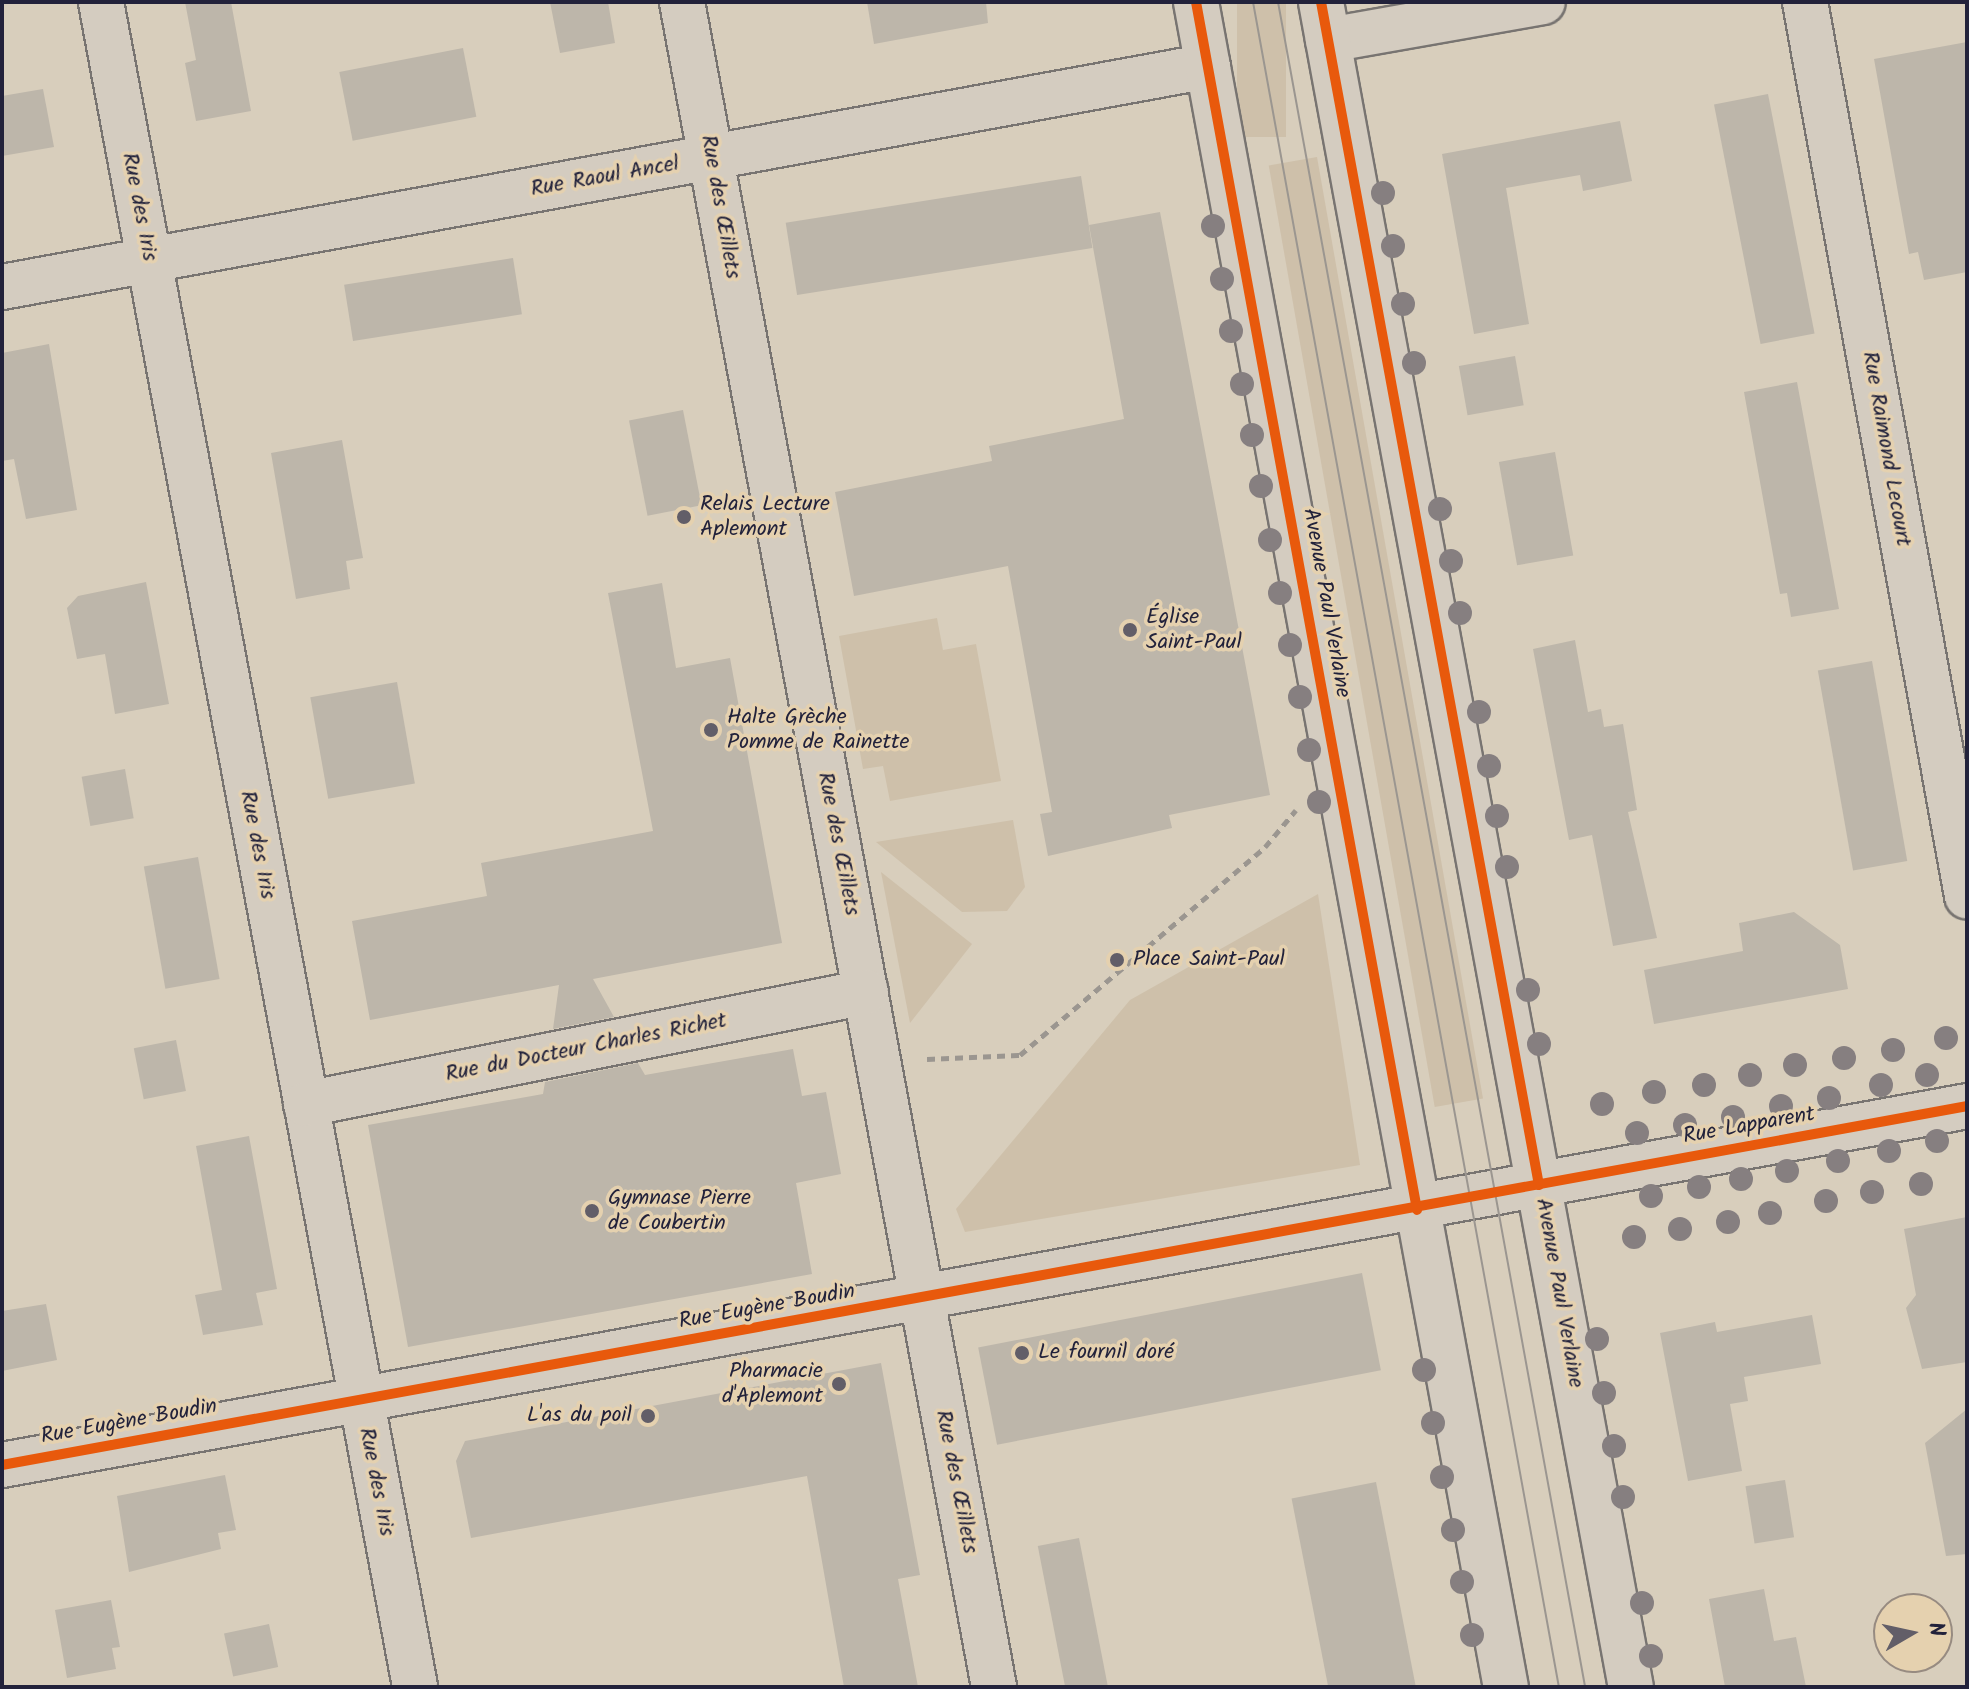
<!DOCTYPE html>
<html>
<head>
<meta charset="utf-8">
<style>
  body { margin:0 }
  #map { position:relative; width:1969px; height:1689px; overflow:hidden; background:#d8cebc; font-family:Kalam,sans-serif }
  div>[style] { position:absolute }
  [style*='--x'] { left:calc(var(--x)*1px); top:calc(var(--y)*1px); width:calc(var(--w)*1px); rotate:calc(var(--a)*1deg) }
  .green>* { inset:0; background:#cec0aa; transform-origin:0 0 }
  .building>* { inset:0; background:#bdb6aa; transform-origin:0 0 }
  .path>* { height:5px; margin-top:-2.5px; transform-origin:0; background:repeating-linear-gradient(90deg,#9b9690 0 8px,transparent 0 14px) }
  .roads { filter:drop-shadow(2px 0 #787471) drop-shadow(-2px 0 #787471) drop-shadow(0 2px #787471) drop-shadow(0 -2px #787471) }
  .minor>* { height:44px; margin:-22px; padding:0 22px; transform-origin:22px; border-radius:22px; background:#d4ccc0 }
  .tertiary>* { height:44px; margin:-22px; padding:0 22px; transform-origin:22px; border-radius:22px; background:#d4ccc0 }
  .tram>* { height:2px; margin:-1px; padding:0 1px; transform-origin:1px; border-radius:1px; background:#9b9690 }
  .cycleway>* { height:10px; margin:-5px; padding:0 5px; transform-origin:5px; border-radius:5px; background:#e8590c }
  .trees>* { width:24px; height:24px; margin:-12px; border-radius:50%; background:#867f80 }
  .dots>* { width:22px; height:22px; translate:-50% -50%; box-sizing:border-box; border:4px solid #e5d1af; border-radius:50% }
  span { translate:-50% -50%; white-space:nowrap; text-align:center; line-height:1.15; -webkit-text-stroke:7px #e5d1af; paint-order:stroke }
  .street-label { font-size:22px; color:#22223b }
  .poi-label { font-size:22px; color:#22223b }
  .left { translate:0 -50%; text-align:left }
  .right { translate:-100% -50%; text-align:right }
  .frame { position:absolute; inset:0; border:4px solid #22223b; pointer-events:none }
  .north { position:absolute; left:1873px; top:1593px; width:80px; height:80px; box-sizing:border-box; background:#e5d1af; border:2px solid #978b81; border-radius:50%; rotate:81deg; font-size:22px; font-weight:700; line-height:32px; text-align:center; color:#22223b }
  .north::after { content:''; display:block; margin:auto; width:28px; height:36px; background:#625e68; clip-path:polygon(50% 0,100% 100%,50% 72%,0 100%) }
</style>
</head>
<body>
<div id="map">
  <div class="green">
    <i style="left:1237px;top:2px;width:49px;height:135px"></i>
    <i style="left:1317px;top:157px;width:956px;height:49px;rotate:80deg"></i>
    <i style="clip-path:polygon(937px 618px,943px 650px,976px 644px,1001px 781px,890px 801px,883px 766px,863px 769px,839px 636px)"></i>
    <i style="clip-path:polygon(1013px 820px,1025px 887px,1007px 911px,962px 912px,876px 842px)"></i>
    <i style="clip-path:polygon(881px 872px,972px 944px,910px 1023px)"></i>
    <i style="clip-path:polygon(1318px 894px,1360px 1165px,965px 1232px,956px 1209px,1130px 1000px)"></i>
  </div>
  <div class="building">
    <i style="clip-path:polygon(185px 2px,231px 2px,251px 111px,196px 121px,185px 63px,196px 60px)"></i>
    <i style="clip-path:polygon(550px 2px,608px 2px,615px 43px,560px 53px)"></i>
    <i style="clip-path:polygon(867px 2px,986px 2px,988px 23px,874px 44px)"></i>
    <i style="clip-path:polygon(1967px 42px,1967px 272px,1924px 280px,1918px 252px,1909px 254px,1874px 59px)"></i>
    <i style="left:463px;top:48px;width:70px;height:126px;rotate:79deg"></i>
    <i style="clip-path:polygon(43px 89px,54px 147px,2px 156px,2px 96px)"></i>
    <i style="left:1768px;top:94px;width:244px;height:55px;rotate:79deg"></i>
    <i style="clip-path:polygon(1620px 121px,1632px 181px,1583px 191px,1580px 175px,1506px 188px,1529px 324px,1474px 334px,1442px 154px)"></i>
    <i style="left:1081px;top:176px;width:73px;height:299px;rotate:81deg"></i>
    <i style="clip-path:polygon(1160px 212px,1270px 795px,1169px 815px,1172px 828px,1048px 856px,1040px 814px,1052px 812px,1008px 566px,854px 596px,835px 492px,992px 461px,989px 446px,1124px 419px,1089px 225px)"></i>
    <i style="left:513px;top:258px;width:57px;height:171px;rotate:81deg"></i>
    <i style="clip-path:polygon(49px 344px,77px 510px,26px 519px,14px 459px,2px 461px,2px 353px)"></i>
    <i style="left:1515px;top:356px;width:50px;height:57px;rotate:80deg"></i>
    <i style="clip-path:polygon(1797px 382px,1839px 609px,1791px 617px,1787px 593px,1780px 594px,1744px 392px)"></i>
    <i style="left:683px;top:410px;width:97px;height:55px;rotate:79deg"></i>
    <i style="clip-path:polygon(342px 440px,363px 558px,346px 561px,350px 589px,296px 599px,271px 453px)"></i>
    <i style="left:1555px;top:452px;width:105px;height:57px;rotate:80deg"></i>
    <i style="clip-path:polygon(146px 582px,169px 704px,115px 714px,105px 654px,77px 659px,67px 608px,78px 596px)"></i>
    <i style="clip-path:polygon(662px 583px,676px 668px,730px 658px,782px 943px,593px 979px,614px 1017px,553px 1029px,559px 985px,370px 1020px,352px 921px,487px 896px,481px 863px,653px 831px,608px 593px)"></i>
    <i style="clip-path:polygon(1575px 640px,1588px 712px,1601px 709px,1604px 727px,1623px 724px,1637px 810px,1628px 812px,1657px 938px,1613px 946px,1592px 835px,1569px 840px,1533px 649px)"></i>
    <i style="left:1872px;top:661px;width:203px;height:55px;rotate:80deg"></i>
    <i style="left:397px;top:682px;width:103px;height:88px;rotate:80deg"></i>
    <i style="left:125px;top:769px;width:50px;height:44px;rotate:80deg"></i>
    <i style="left:198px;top:857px;width:124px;height:55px;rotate:80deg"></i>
    <i style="clip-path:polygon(1794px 912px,1840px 945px,1848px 989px,1654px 1024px,1644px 970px,1743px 951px,1739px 923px)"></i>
    <i style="left:176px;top:1040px;width:52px;height:43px;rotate:79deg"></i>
    <i style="clip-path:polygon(793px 1049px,802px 1096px,826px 1092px,841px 1174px,796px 1183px,812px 1274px,408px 1347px,368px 1125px,543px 1094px,545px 1082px,638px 1063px,645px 1075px)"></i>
    <i style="clip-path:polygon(249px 1136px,277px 1289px,256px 1293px,263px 1325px,203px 1335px,195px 1295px,222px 1290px,196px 1146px)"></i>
    <i style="clip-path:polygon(1967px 1217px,1967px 1362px,1922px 1369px,1906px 1308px,1916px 1295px,1904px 1229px)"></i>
    <i style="left:1362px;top:1273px;width:99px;height:391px;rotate:79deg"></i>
    <i style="clip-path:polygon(46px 1304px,57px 1360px,2px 1371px,2px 1311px)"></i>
    <i style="clip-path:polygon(1812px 1315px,1821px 1364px,1744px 1377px,1748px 1401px,1730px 1404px,1742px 1471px,1688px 1481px,1660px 1333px,1715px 1322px,1717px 1332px)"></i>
    <i style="clip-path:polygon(881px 1363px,920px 1575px,898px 1579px,918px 1687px,844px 1687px,807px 1476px,471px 1538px,456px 1461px,465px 1441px)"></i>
    <i style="clip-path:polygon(1967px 1409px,1967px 1554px,1946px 1556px,1925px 1443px)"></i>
    <i style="clip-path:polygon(225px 1475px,236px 1530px,218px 1533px,221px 1549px,129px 1572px,117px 1496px)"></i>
    <i style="left:1785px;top:1480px;width:58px;height:40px;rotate:81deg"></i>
    <i style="left:1376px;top:1482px;width:209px;height:86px;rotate:79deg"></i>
    <i style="left:1079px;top:1538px;width:152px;height:42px;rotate:79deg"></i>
    <i style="clip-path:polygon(1764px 1589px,1774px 1641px,1796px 1637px,1806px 1687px,1725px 1687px,1709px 1599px)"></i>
    <i style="clip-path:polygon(111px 1600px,120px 1647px,112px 1648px,116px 1669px,67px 1678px,55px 1610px)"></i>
    <i style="left:269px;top:1624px;width:44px;height:46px;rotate:78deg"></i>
  </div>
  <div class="path">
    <i style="--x:927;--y:1059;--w:93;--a:-2.5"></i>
    <i style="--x:1020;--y:1055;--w:321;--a:-40.3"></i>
    <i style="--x:1265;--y:847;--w:48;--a:-50"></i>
  </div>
  <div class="roads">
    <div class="minor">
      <i style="--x:101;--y:2;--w:1714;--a:79.44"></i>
      <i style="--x:682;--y:2;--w:1714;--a:79.51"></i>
      <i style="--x:1805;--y:2;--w:909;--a:79.73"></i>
      <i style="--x:1328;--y:40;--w:218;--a:-10"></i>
      <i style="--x:2;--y:287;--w:1226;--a:-10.38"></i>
      <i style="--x:306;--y:1104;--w:571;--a:-11.31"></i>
      <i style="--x:2;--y:1465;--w:1998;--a:-10.35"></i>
    </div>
    <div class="tertiary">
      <i style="--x:1196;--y:2;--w:1713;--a:79.58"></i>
      <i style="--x:1321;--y:2;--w:1713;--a:79.58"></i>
    </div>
  </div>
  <div class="tram">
    <i style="--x:1253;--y:2;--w:1713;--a:79.71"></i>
    <i style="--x:1278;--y:2;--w:1713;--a:79.67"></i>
  </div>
  <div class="cycleway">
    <i style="--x:1196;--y:2;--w:1228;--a:79.63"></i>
    <i style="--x:1321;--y:2;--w:1203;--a:79.56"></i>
    <i style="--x:2;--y:1465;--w:1998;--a:-10.35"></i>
  </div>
  <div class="trees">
    <i style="left:1383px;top:193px"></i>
    <i style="left:1213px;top:226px"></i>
    <i style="left:1393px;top:246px"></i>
    <i style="left:1222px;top:279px"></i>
    <i style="left:1403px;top:304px"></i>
    <i style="left:1231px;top:331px"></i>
    <i style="left:1414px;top:363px"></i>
    <i style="left:1242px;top:384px"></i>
    <i style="left:1252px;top:435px"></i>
    <i style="left:1261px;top:486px"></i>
    <i style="left:1440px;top:509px"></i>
    <i style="left:1270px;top:540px"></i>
    <i style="left:1451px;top:561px"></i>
    <i style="left:1280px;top:593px"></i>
    <i style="left:1460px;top:613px"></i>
    <i style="left:1290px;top:645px"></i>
    <i style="left:1300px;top:697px"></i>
    <i style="left:1479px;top:712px"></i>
    <i style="left:1309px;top:750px"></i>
    <i style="left:1489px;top:766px"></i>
    <i style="left:1319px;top:802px"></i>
    <i style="left:1497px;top:816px"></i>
    <i style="left:1507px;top:867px"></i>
    <i style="left:1528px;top:990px"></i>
    <i style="left:1946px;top:1038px"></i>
    <i style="left:1539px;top:1044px"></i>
    <i style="left:1893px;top:1050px"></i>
    <i style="left:1844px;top:1058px"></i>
    <i style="left:1795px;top:1065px"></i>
    <i style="left:1750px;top:1075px"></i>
    <i style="left:1927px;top:1075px"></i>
    <i style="left:1704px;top:1085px"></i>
    <i style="left:1881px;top:1085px"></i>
    <i style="left:1654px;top:1092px"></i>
    <i style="left:1829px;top:1098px"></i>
    <i style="left:1602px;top:1104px"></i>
    <i style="left:1781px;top:1106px"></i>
    <i style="left:1733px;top:1117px"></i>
    <i style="left:1685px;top:1125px"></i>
    <i style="left:1637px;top:1133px"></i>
    <i style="left:1937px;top:1141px"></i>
    <i style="left:1889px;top:1151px"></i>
    <i style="left:1838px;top:1161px"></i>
    <i style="left:1787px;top:1171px"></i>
    <i style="left:1741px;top:1179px"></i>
    <i style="left:1921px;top:1184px"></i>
    <i style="left:1699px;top:1187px"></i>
    <i style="left:1872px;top:1192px"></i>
    <i style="left:1651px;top:1196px"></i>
    <i style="left:1826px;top:1201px"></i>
    <i style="left:1770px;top:1213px"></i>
    <i style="left:1728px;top:1222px"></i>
    <i style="left:1680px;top:1229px"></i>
    <i style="left:1634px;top:1237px"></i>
    <i style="left:1597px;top:1339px"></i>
    <i style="left:1424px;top:1370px"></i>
    <i style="left:1604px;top:1393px"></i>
    <i style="left:1433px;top:1423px"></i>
    <i style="left:1614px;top:1446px"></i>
    <i style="left:1442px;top:1477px"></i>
    <i style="left:1623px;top:1497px"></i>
    <i style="left:1453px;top:1530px"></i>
    <i style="left:1462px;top:1582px"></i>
    <i style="left:1642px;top:1603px"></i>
    <i style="left:1472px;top:1635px"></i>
    <i style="left:1651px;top:1656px"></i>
  </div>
  <div class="dots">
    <i style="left:684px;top:517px;background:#625e68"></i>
    <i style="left:1130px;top:630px;background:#625e68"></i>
    <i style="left:711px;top:730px;background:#625e68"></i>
    <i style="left:1117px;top:960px;background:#625e68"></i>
    <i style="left:592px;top:1211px;background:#625e68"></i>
    <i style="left:1022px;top:1353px;background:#625e68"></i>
    <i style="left:839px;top:1384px;background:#625e68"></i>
    <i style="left:648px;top:1416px;background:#625e68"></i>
  </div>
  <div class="street-label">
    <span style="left:605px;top:177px;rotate:-10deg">Rue Raoul Ancel</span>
    <span style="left:139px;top:207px;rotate:79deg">Rue des Iris</span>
    <span style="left:720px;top:207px;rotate:80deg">Rue des Œillets</span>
    <span style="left:1886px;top:449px;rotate:80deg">Rue Raimond Lecourt</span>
    <span style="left:1326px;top:603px;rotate:80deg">Avenue Paul Verlaine</span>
    <span style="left:838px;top:844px;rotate:79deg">Rue des Œillets</span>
    <span style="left:257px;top:845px;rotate:79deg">Rue des Iris</span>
    <span style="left:586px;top:1048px;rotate:-11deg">Rue du Docteur Charles Richet</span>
    <span style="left:1749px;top:1126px;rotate:-10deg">Rue Lapparent</span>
    <span style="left:1559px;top:1293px;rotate:80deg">Avenue Paul Verlaine</span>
    <span style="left:767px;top:1307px;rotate:-10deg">Rue Eugène Boudin</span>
    <span style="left:129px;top:1422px;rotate:-10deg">Rue Eugène Boudin</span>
    <span style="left:376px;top:1482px;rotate:79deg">Rue des Iris</span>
    <span style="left:956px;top:1482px;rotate:79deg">Rue des Œillets</span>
  </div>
  <div class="poi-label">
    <span class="left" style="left:700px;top:517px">Relais Lecture<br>Aplemont</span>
    <span class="left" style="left:1146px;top:630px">Église<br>Saint-Paul</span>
    <span class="left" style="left:727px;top:730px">Halte Grèche<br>Pomme de Rainette</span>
    <span class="left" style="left:1133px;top:960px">Place Saint-Paul</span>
    <span class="left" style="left:608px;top:1211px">Gymnase Pierre<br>de Coubertin</span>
    <span class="left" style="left:1038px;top:1353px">Le fournil doré</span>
    <span class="right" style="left:823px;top:1384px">Pharmacie<br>d'Aplemont</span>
    <span class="right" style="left:632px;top:1416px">L'as du poil</span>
  </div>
  <div class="frame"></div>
  <div class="north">N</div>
</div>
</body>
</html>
